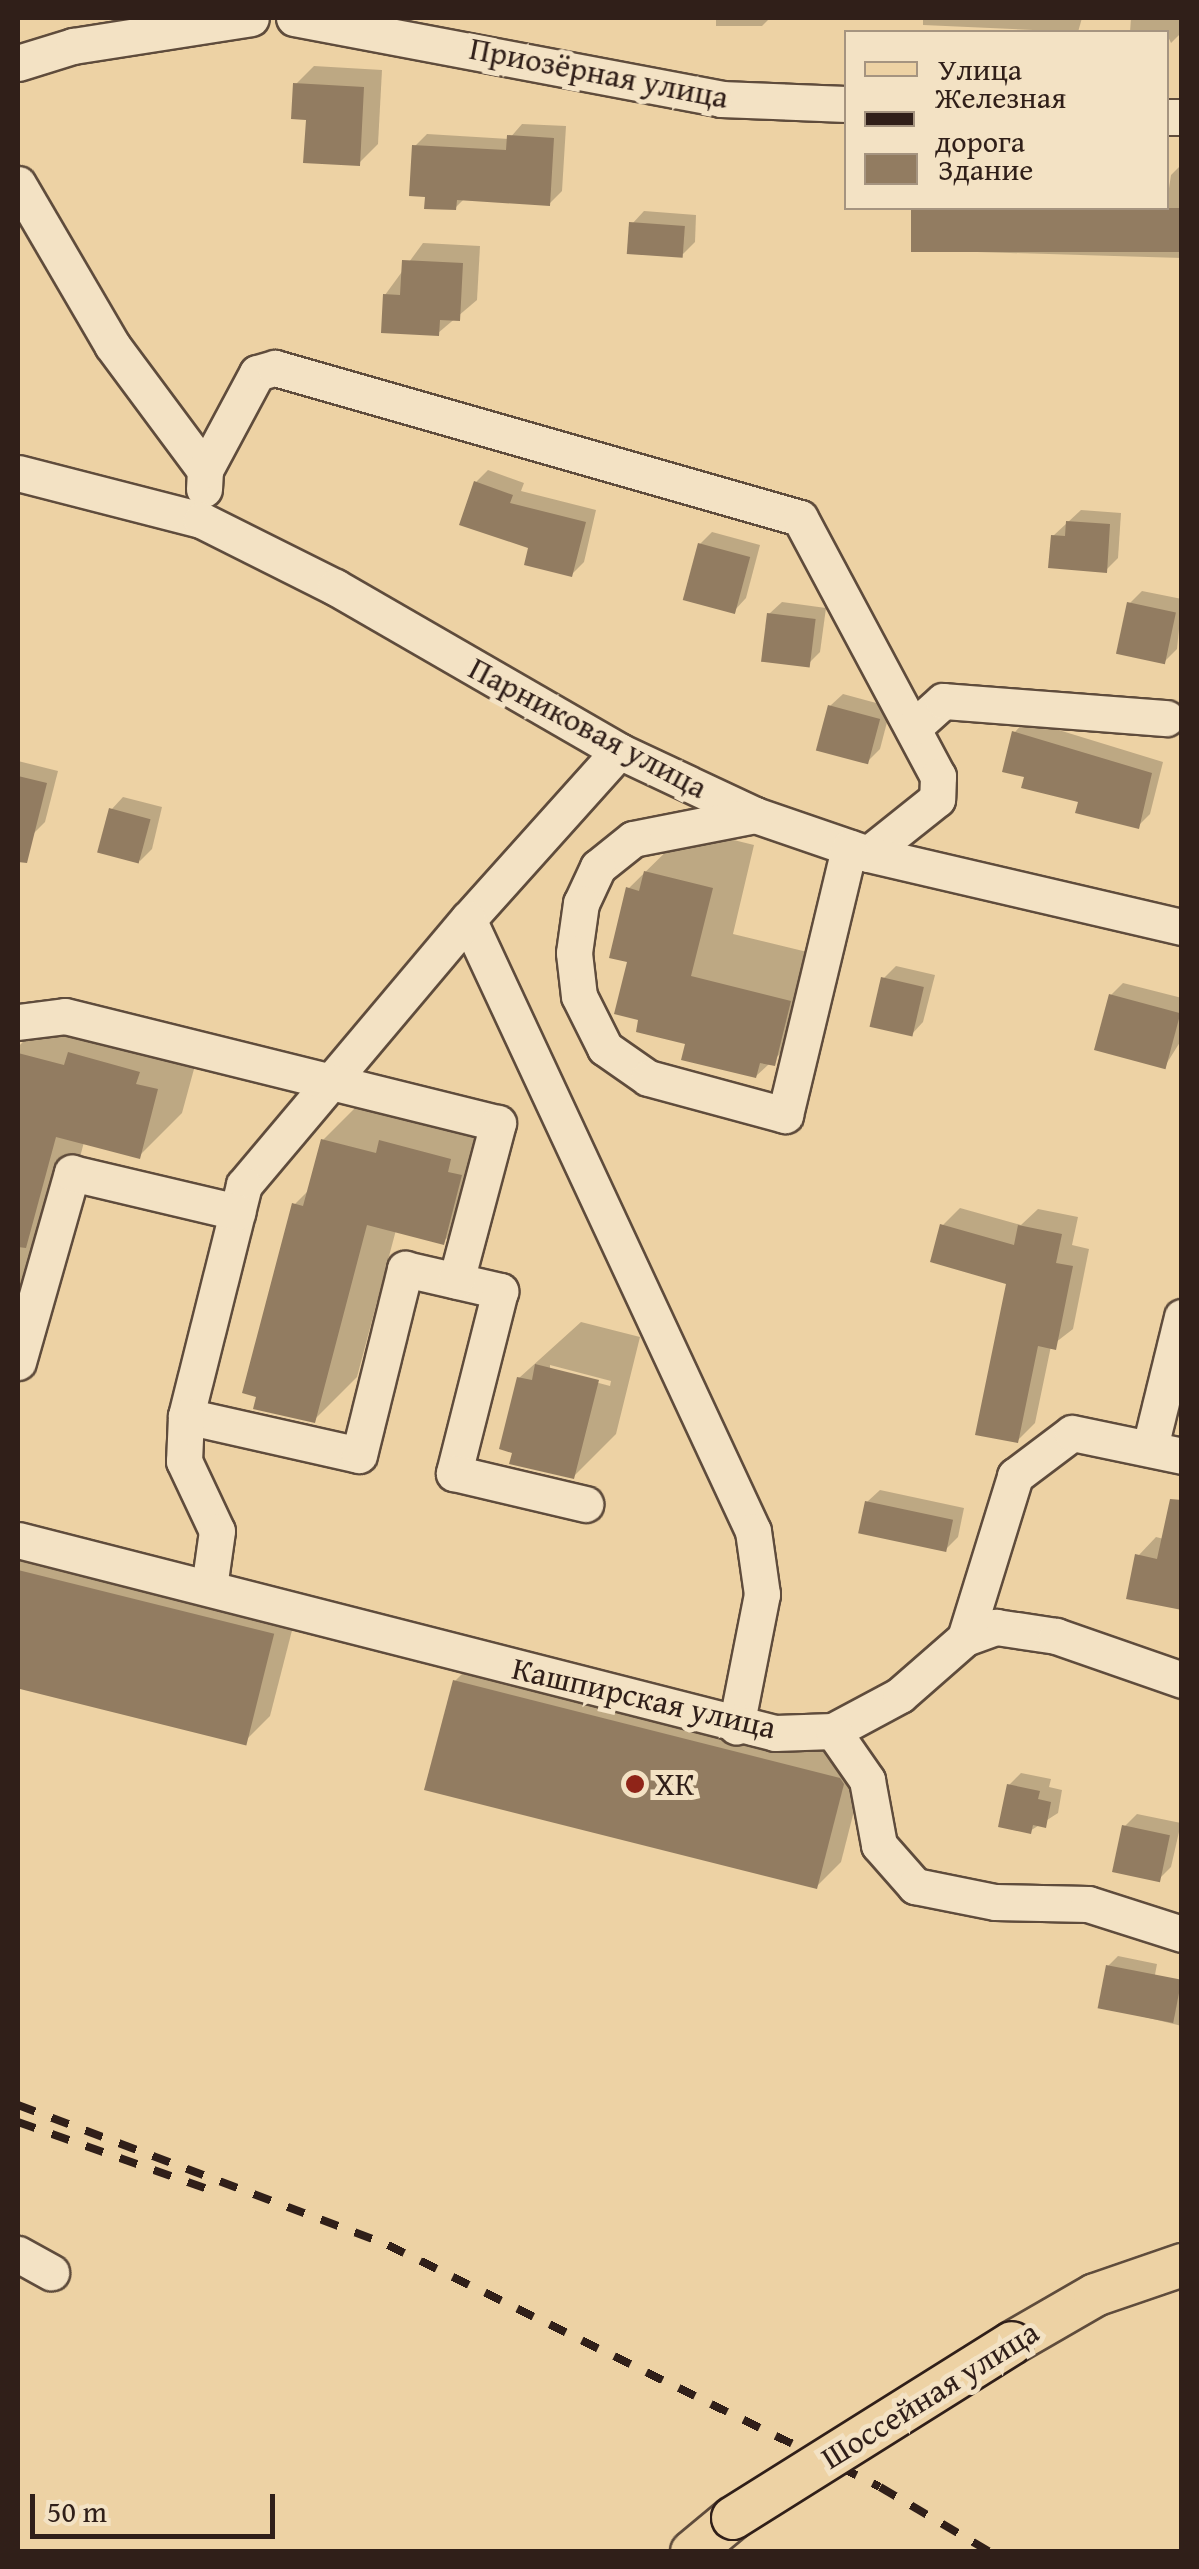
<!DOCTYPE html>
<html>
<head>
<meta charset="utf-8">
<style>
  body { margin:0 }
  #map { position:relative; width:1199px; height:2569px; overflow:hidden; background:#edd2a4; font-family:"Gentium Book Plus",serif }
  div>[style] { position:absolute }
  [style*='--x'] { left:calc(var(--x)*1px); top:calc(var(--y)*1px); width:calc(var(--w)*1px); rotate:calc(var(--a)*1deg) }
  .shadow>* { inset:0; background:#0003 }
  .building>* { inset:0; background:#927c61; transform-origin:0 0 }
  .roads { filter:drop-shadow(2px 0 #5f4c3c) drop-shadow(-2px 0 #5f4c3c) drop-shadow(0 2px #5f4c3c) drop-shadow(0 -2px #5f4c3c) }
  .minor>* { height:35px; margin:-17.5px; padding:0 17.5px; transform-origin:17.5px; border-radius:17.5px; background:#f3e2c4 }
  .major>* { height:42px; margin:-21px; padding:0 21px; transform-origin:21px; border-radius:21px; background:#edd2a4 }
  .rail>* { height:8px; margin-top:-4px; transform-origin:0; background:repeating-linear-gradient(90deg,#301f19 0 18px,transparent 0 36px) }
  .bridges { filter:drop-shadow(2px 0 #301f19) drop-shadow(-2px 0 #301f19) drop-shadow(0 2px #301f19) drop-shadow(0 -2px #301f19) }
  .major-bridge>* { height:42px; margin:-21px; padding:0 21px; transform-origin:21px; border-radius:21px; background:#edd2a4 }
  .dots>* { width:28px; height:28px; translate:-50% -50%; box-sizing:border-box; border:5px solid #f3e2c4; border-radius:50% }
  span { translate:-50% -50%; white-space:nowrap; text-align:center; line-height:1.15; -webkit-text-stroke:10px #f3e2c4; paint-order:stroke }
  .street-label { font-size:32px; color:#301f19 }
  .poi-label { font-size:32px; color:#301f19 }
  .left { translate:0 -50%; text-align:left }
  .frame { position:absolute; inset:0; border:20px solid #301f19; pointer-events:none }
  .legend { position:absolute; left:844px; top:30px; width:325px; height:180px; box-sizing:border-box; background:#f3e2c4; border:2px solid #a59480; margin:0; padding:12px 18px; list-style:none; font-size:30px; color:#301f19 }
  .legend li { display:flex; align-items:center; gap:20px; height:50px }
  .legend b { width:50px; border:2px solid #a59480 }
  .scale { position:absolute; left:30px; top:2494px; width:245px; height:45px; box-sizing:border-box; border:5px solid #301f19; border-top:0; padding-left:12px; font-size:30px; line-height:35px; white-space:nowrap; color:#301f19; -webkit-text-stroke:8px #f3e2c4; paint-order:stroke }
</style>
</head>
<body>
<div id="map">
  <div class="shadow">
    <i style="clip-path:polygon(716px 18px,770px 18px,762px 26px,716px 26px)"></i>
    <i style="clip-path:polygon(923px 18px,1082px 18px,1078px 32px,923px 25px)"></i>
    <i style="clip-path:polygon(1131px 18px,1182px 18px,1182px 32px,1171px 43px,1166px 32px,1130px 32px)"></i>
    <i style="clip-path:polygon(314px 66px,382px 70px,378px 144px,359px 163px,309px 117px,295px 85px)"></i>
    <i style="clip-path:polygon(522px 124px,566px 126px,562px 191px,550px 203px,465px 198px,455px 208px,427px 194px,415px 146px,427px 134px,509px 139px)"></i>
    <i style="clip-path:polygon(1182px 164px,1182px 258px,911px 250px,913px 208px,1166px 208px,1171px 175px)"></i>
    <i style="clip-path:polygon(644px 211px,696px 215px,695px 242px,683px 254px,632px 224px)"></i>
    <i style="clip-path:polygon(423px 243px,480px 246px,477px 300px,438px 333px,385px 295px)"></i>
    <i style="clip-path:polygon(488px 470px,524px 483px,521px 491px,596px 510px,584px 562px,572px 574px,476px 482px)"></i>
    <i style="clip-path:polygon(1081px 510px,1121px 513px,1118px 558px,1106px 570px,1053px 536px)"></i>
    <i style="clip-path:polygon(712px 532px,760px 545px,746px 598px,734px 611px,700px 544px)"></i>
    <i style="clip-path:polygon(1142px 591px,1182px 599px,1177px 649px,1165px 661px,1130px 603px)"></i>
    <i style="clip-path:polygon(782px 602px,826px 608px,820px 652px,808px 664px,769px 614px)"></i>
    <i style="clip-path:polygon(843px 694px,891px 707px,880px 749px,868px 761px,830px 706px)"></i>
    <i style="clip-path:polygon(1026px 720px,1163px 762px,1150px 814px,1138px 826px,1081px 800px,1014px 733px)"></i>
    <i style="clip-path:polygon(18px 761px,58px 771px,45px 822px,33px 834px,18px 830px)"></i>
    <i style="clip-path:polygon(123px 797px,162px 807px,152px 849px,140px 861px,111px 810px)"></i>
    <i style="clip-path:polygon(689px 829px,754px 845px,733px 934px,832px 958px,817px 1020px,756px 1076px,641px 1018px,628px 889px)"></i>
    <i style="clip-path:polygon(896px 966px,935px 975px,923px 1022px,911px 1035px,884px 978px)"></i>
    <i style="clip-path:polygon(1123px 983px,1182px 998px,1182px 1039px,1165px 1066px,1111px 995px)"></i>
    <i style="clip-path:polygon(55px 1009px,200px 1047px,182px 1113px,139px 1156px,84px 1142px,44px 1294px,18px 1320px,18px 1047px)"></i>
    <i style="clip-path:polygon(366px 1097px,504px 1133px,486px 1199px,443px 1242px,396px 1230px,357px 1377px,314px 1420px,295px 1204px,311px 1188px,323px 1140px)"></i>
    <i style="clip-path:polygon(960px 1208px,1021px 1225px,1038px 1209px,1078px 1217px,1072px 1245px,1089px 1249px,1073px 1329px,1051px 1346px,1035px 1423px,1017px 1441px,1009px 1282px,942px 1226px)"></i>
    <i style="clip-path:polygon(evenodd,581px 1322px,640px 1337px,616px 1434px,573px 1477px,519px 1378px,581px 1322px,550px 1365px,611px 1381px,610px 1386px,550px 1370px,550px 1365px)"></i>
    <i style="clip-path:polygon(880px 1490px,964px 1508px,958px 1537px,946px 1549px,867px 1502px)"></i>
    <i style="clip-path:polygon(1156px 1537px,1164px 1539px,1179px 1607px,1138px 1556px)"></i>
    <i style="clip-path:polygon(18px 1541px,297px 1611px,270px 1716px,246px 1740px,18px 1683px)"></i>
    <i style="clip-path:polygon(479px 1657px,867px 1760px,841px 1862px,817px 1886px,455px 1681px)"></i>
    <i style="clip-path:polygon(1021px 1773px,1051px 1779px,1049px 1787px,1062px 1790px,1058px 1813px,1030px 1831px,1009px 1785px)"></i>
    <i style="clip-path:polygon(1137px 1814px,1181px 1823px,1171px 1867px,1159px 1879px,1125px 1826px)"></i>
    <i style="clip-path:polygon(1118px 1956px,1157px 1964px,1154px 1980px,1182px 1987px,1182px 2026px,1099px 2006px,1108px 1966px)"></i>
  </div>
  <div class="building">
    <i style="clip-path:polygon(293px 83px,364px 87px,360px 166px,303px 163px,306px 120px,291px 119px)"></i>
    <i style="clip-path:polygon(507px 135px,554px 138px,550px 206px,457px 200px,456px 210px,424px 209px,425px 197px,409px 196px,412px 145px,506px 150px)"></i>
    <i style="left:911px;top:208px;width:271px;height:44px"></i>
    <i style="left:629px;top:222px;width:56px;height:32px;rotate:4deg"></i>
    <i style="clip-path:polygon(402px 260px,463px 263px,460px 321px,440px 320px,439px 336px,381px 333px,383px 294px,400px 295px)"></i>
    <i style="clip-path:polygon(474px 481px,513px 495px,510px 503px,586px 522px,572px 577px,524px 565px,528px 548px,459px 525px)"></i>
    <i style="clip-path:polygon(1066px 521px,1110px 524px,1107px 573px,1048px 568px,1051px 535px,1065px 536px)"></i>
    <i style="left:698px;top:543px;width:54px;height:59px;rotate:15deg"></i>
    <i style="left:1127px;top:602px;width:50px;height:53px;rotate:12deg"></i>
    <i style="left:767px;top:613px;width:49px;height:49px;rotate:7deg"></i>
    <i style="left:828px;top:705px;width:54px;height:47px;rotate:15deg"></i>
    <i style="clip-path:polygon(1012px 731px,1152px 773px,1139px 829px,1075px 813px,1078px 802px,1021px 788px,1024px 777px,1002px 772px)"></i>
    <i style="clip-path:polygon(18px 776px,47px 783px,27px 863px,18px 862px)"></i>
    <i style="left:109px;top:808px;width:43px;height:46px;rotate:15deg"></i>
    <i style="clip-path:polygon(644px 871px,713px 888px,691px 976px,791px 1001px,775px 1066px,760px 1063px,756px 1078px,681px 1060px,685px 1044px,636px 1032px,638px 1020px,614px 1014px,627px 962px,609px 958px,626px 887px,639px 891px)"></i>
    <i style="left:881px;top:977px;width:44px;height:51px;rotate:13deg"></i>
    <i style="left:1109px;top:994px;width:74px;height:58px;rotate:15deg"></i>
    <i style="clip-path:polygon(68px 1052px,140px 1072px,136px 1084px,158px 1089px,140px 1159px,56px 1137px,26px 1248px,18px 1247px,18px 1053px,64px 1065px)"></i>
    <i style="clip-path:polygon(321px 1139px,376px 1153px,379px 1140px,451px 1159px,448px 1172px,462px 1175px,444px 1245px,367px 1225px,315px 1423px,253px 1409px,256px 1397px,242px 1393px,292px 1203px,303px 1206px)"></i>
    <i style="clip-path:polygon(940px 1224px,1014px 1245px,1018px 1225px,1062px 1234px,1056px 1263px,1073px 1266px,1056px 1350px,1038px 1346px,1018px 1443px,975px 1435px,1006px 1284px,930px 1262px)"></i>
    <i style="clip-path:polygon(535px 1364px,599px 1380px,574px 1479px,509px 1464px,512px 1453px,499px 1449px,517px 1377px,532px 1380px)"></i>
    <i style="clip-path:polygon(1170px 1499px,1182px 1500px,1182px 1610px,1126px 1599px,1135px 1554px,1157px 1559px)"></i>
    <i style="left:865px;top:1501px;width:90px;height:33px;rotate:12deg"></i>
    <i style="left:18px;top:1570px;width:264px;height:115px;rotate:14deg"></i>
    <i style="clip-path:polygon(453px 1680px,840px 1778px,844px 1784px,817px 1889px,424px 1790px)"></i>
    <i style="clip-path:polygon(1007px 1784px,1040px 1791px,1038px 1799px,1051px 1802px,1046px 1828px,1033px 1825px,1031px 1834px,998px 1827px)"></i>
    <i style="left:1122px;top:1825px;width:49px;height:48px;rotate:12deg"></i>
    <i style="left:1106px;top:1965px;width:77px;height:44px;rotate:11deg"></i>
  </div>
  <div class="roads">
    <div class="minor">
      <i style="--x:294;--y:18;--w:435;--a:10.7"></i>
      <i style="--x:721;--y:99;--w:125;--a:2.3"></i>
      <i style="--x:18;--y:63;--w:58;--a:-17.2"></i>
      <i style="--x:73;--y:46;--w:180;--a:-8.9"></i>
      <i style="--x:1166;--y:117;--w:16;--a:0"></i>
      <i style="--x:18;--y:184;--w:186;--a:59.7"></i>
      <i style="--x:112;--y:345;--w:156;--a:53.4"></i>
      <i style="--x:205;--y:470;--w:19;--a:93"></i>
      <i style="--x:205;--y:470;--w:110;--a:-61.8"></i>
      <i style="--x:257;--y:373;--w:19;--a:-16"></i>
      <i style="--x:275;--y:368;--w:546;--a:15.95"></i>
      <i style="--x:800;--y:518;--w:293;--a:61.9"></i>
      <i style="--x:938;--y:776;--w:23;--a:92"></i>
      <i style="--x:937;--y:799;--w:88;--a:141.4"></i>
      <i style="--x:18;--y:473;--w:189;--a:14.4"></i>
      <i style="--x:201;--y:520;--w:150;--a:26.6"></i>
      <i style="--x:335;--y:587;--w:328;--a:30"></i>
      <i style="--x:619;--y:751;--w:150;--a:25.2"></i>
      <i style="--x:755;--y:815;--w:120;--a:19"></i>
      <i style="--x:868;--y:854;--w:322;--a:13.1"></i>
      <i style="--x:914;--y:727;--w:39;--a:-42"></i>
      <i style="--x:943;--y:701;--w:224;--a:4.4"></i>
      <i style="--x:619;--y:751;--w:226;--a:131.9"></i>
      <i style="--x:468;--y:919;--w:675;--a:65.03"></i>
      <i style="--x:753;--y:1531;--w:64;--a:81.9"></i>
      <i style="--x:762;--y:1594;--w:135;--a:101.1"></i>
      <i style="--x:755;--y:815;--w:124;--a:168.9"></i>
      <i style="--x:633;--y:839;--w:45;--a:141.3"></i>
      <i style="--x:598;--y:867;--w:40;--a:115"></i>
      <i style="--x:581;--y:903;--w:50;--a:98"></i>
      <i style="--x:574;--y:953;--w:43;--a:83.4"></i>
      <i style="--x:579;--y:996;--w:58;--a:63.4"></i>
      <i style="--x:605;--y:1048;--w:52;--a:34.9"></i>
      <i style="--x:648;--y:1078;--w:142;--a:15.1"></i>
      <i style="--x:785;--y:1115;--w:275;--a:-76.5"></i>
      <i style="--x:468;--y:919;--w:348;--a:130.1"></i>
      <i style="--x:244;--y:1185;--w:238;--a:104.1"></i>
      <i style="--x:186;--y:1416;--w:177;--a:12.7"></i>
      <i style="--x:359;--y:1455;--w:192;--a:-76.1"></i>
      <i style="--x:405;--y:1269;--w:98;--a:13"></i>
      <i style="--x:500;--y:1291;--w:188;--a:104.2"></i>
      <i style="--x:454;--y:1473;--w:135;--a:13.3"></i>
      <i style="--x:18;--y:1022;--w:47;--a:-7.3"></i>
      <i style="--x:65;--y:1016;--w:446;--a:13.9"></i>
      <i style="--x:498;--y:1123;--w:163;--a:104.9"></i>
      <i style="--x:18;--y:1362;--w:197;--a:-74.1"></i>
      <i style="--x:72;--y:1173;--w:170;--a:13.3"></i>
      <i style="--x:186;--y:1416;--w:45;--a:92.5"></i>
      <i style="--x:184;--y:1461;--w:77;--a:64.8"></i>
      <i style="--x:217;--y:1531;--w:57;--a:98.1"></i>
      <i style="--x:1150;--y:1447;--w:134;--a:-76.2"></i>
      <i style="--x:18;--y:1540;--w:781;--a:14.3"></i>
      <i style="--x:775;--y:1733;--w:58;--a:-2"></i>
      <i style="--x:833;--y:1731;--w:76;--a:-28.2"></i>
      <i style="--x:900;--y:1695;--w:86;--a:-41.2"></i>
      <i style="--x:965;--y:1638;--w:33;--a:-20"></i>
      <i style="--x:996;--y:1627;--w:61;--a:8.5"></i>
      <i style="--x:1056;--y:1636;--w:133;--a:19.2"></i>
      <i style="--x:965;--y:1638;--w:170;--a:-72.8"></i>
      <i style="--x:1015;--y:1476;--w:71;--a:-37"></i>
      <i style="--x:1072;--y:1433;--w:112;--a:11.8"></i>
      <i style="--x:833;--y:1731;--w:60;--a:55.2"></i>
      <i style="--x:867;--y:1780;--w:66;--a:79.5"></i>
      <i style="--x:879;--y:1845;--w:55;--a:48.7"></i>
      <i style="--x:915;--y:1886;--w:82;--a:11.3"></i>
      <i style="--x:995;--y:1902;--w:93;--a:1.2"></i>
      <i style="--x:1088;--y:1904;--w:99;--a:17.7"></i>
      <i style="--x:18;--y:2254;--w:38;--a:29"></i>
    </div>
    <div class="major">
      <i style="--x:1012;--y:2343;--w:96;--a:-30"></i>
      <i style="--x:1095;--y:2295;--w:92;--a:-19"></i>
      <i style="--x:692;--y:2552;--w:53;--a:-39.7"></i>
    </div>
  </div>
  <div class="rail">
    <i style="--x:18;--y:2105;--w:396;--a:20.7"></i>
    <i style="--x:388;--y:2245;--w:548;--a:26.19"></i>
    <i style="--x:880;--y:2487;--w:128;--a:30.6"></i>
    <i style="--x:18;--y:2122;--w:210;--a:19.5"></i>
  </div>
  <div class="bridges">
    <div class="major-bridge">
      <i style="--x:733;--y:2518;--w:329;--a:-32.1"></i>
    </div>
  </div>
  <div class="dots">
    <i style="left:635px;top:1784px;background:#8f2418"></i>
  </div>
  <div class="street-label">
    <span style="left:599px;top:73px;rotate:11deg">Приозёрная улица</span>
    <span style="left:588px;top:728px;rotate:28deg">Парниковая улица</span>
    <span style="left:644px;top:1698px;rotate:13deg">Кашпирская улица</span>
    <span style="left:930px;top:2395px;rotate:-32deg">Шоссейная улица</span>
  </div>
  <div class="poi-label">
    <span class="left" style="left:655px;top:1784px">ХК</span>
  </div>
  <div class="frame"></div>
  <ul class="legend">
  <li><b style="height:12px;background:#edd2a4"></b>Улица</li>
  <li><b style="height:12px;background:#301f19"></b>Железная дорога</li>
  <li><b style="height:28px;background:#927c61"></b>Здание</li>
  </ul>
  <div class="scale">50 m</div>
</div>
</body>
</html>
